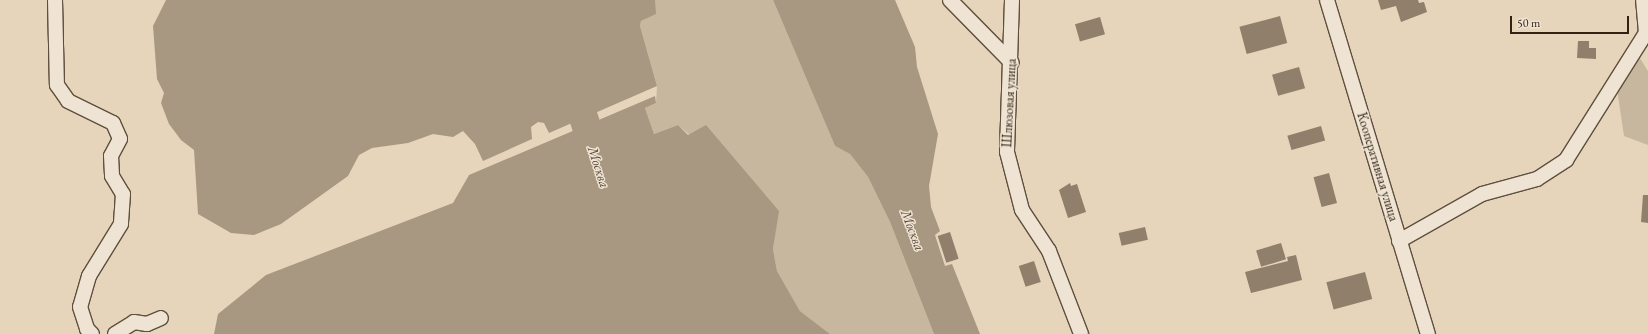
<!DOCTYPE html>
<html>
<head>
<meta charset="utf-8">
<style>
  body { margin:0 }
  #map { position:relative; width:1648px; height:334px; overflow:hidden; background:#e6d5bb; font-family:"EB Garamond",serif }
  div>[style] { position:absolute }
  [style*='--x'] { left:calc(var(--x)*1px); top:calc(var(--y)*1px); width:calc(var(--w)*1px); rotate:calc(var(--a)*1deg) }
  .green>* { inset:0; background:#c7b79f }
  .water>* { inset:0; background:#a89882 }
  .river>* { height:29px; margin:-14.5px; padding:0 14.5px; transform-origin:14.5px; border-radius:14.5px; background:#a89882 }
  .building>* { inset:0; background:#8f7f6b; transform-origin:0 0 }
  .roads { filter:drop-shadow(1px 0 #5e4f3e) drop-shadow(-1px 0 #5e4f3e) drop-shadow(0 1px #5e4f3e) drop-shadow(0 -1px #5e4f3e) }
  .minor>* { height:14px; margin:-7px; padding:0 7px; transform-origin:7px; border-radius:7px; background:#efe4d3 }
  span { translate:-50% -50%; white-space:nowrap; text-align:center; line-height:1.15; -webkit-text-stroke:3px #efe4d3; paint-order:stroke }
  .street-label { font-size:13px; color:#312214 }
  .water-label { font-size:14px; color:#5b4b3a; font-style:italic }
  .scale { position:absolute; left:1510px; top:16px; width:119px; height:18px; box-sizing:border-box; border:2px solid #312214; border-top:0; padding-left:5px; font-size:12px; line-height:14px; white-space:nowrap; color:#312214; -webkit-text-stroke:3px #efe4d3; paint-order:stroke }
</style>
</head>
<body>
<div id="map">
  <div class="green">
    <i style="clip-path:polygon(655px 0,773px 0,835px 146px,850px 154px,868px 177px,890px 222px,934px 334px,830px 334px,800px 311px,777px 271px,773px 249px,778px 211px,678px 125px,654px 134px,645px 108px,656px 103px,657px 86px,640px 26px,641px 21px,655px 14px)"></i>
    <i style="clip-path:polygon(1638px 55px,1648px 71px,1648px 145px,1624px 136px,1616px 82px)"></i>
  </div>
  <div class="water">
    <i style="clip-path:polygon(166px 0,655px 0,656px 14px,641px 21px,640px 26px,657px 86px,549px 133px,544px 123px,538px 122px,531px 127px,532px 139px,483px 161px,475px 144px,463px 131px,453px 137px,433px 134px,408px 143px,372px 148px,359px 155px,348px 176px,281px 224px,254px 235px,231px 233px,198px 214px,194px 150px,181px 140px,169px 124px,161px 103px,164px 93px,157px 79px,153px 26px)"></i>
    <i style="clip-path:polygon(773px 0,895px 0,915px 47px,917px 67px,938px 134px,929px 186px,931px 207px,940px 231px,935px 235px,945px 266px,952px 264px,980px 334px,934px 334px,890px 222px,868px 177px,850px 154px,835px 146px)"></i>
    <i style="clip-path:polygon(655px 96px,656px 103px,645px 108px,654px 134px,678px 125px,688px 135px,706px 125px,779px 211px,773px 249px,777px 271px,800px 311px,830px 334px,214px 334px,218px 314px,266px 275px,453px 203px,469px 175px)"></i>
  </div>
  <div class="river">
    <i style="--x:571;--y:80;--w:87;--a:72"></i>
  </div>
  <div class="building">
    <i style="clip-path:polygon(1378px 0,1418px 0,1419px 3px,1424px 2px,1427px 12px,1401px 22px,1396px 6px,1381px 10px)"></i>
    <i style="left:1280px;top:16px;width:28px;height:42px;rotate:75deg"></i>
    <i style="left:1100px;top:17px;width:18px;height:26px;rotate:74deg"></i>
    <i style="clip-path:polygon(1578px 41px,1589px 41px,1589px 48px,1596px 48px,1596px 59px,1577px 58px)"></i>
    <i style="left:1299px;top:67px;width:22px;height:28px;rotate:74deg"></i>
    <i style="left:1321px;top:126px;width:15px;height:35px;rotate:74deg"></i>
    <i style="left:1329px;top:173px;width:31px;height:16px;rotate:75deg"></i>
    <i style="clip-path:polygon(1070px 183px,1071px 186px,1077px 184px,1086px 212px,1068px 218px,1059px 190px)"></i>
    <i style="clip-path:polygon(1643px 195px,1648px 195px,1648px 223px,1641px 222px)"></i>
    <i style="left:1145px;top:227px;width:13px;height:27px;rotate:77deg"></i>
    <i style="left:950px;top:232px;width:28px;height:13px;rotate:72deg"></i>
    <i style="left:1281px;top:243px;width:17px;height:26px;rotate:73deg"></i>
    <i style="clip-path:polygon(1296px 255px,1302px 280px,1251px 293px,1245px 272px,1288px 261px,1287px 257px)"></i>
    <i style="left:1034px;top:261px;width:22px;height:16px;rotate:72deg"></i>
    <i style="left:1365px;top:272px;width:28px;height:40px;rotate:75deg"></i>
  </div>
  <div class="roads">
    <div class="minor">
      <i style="--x:55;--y:0;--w:85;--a:88.7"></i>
      <i style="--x:57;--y:85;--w:19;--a:55"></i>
      <i style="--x:68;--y:101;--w:50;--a:26.1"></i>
      <i style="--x:113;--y:123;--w:17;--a:66"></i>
      <i style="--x:120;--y:139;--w:19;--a:118"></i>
      <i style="--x:111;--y:156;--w:20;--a:87"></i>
      <i style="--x:112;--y:176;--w:21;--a:59"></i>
      <i style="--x:123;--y:194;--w:30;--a:94"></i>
      <i style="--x:121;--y:224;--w:61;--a:121.6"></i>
      <i style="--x:89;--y:276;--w:32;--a:106"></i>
      <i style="--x:80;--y:307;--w:23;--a:72"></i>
      <i style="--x:87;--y:329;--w:7;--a:45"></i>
      <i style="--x:950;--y:0;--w:88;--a:45.5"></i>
      <i style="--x:1012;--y:0;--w:152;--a:91.9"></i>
      <i style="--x:1007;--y:152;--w:60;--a:75.5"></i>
      <i style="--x:1022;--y:210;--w:49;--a:56.6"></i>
      <i style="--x:1049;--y:251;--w:89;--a:68.9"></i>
      <i style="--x:1327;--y:0;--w:349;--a:73.2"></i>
      <i style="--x:1399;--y:241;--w:95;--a:-29.5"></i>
      <i style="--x:1482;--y:194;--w:57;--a:-15.3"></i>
      <i style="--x:1537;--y:179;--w:35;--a:-33"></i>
      <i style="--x:1566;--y:160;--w:150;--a:-57.8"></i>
      <i style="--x:1646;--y:33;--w:33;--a:-95"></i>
      <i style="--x:115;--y:334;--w:22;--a:-32"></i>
      <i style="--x:134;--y:322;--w:13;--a:9"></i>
      <i style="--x:147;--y:324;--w:15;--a:-23"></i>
    </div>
  </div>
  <div class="street-label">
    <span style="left:1010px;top:103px;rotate:-87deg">Шлюзовая улица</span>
    <span style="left:1377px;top:167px;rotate:73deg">Кооперативная улица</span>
  </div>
  <div class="water-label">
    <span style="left:599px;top:167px;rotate:72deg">Москва</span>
    <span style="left:913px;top:230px;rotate:69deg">Москва</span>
  </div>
  <div class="scale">50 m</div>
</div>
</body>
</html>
